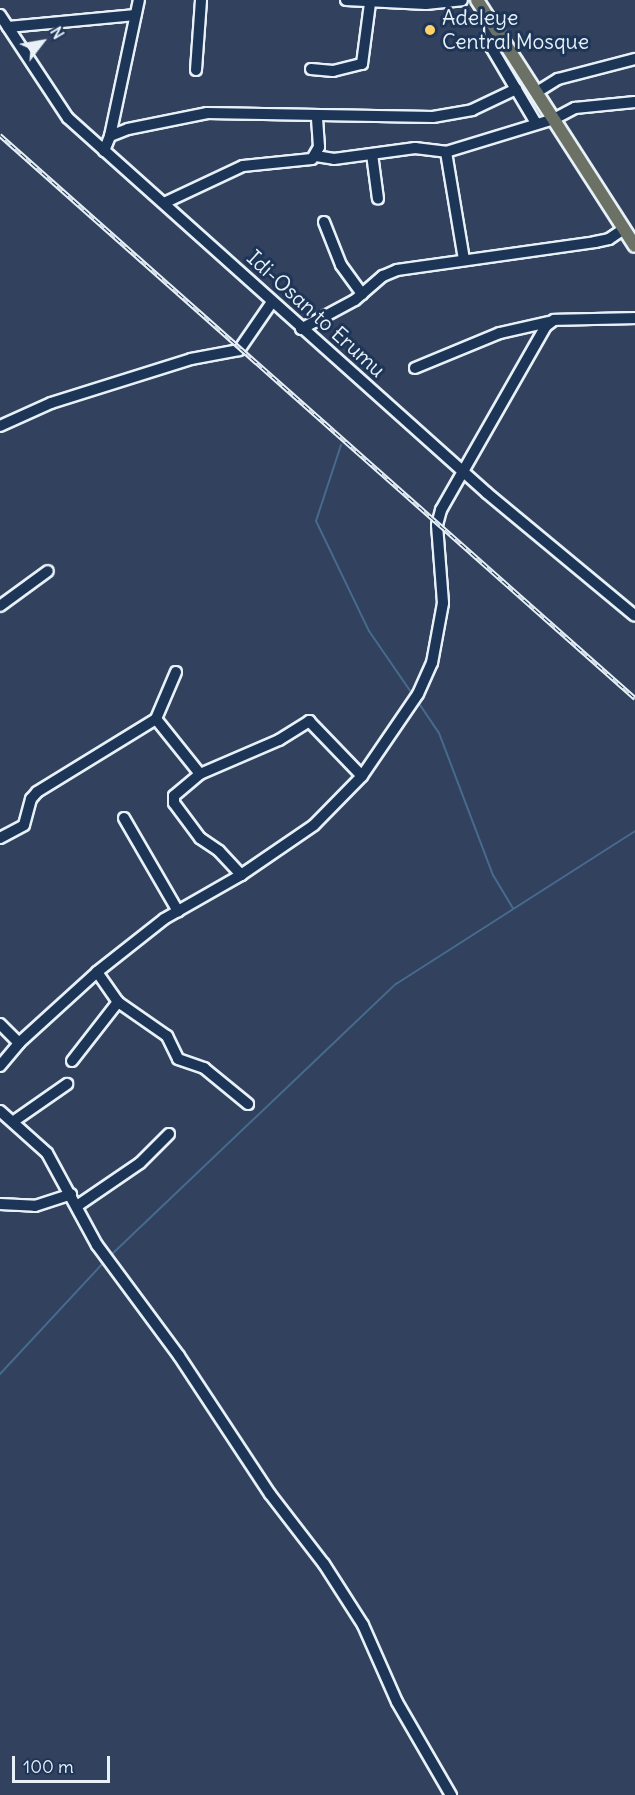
<!DOCTYPE html>
<html>
<head>
<meta charset="utf-8">
<style>
  body { margin:0 }
  #map { position:relative; width:635px; height:1795px; overflow:hidden; background:#31415e; font-family:Delius,sans-serif }
  div>[style] { position:absolute }
  [style*='--x'] { left:calc(var(--x)*1px); top:calc(var(--y)*1px); width:calc(var(--w)*1px); rotate:calc(var(--a)*1deg) }
  .stream>* { height:2px; margin:-1px; padding:0 1px; transform-origin:1px; border-radius:1px; background:#466b8d }
  .roads { filter:drop-shadow(2px 0 #e8f1f8) drop-shadow(-2px 0 #e8f1f8) drop-shadow(0 2px #e8f1f8) drop-shadow(0 -2px #e8f1f8) }
  .minor>* { height:10px; margin:-5px; padding:0 5px; transform-origin:5px; border-radius:5px; background:#1d3557 }
  .major>* { height:12px; margin:-6px; padding:0 6px; transform-origin:6px; border-radius:6px; background:#6b7165 }
  .rail>* { height:4.5px; margin-top:-2.25px; transform-origin:0; background:repeating-linear-gradient(90deg,#1d3557 0 7px,#e8f1f8 0 14px); box-sizing:border-box; border-block:2px solid #e8f1f8 }
  .dots>* { width:16px; height:16px; translate:-50% -50%; box-sizing:border-box; border:3px solid #1d3557; border-radius:50% }
  span { translate:-50% -50%; white-space:nowrap; text-align:center; line-height:1.15; -webkit-text-stroke:6px #1d3557; paint-order:stroke }
  .poi-label { font-size:21px; color:#e8f1f8 }
  .left { translate:0 -50%; text-align:left }
  .street-label { font-size:21px; color:#e8f1f8 }
  .north { position:absolute; left:12px; top:12px; width:60px; height:60px; -webkit-text-stroke:4px #1d3557; paint-order:stroke; rotate:59deg; font-size:16px; font-weight:700; line-height:24px; text-align:center; color:#e8f1f8 }
  .north::after { content:''; display:block; margin:auto; width:21px; height:27px; background:#e8f1f8; clip-path:polygon(50% 0,100% 100%,50% 72%,0 100%) }
  .scale { position:absolute; left:12px; top:1756px; width:98px; height:27px; box-sizing:border-box; border:3px solid #e8f1f8; border-top:0; padding-left:8px; font-size:18px; line-height:21px; white-space:nowrap; color:#e8f1f8; -webkit-text-stroke:4px #1d3557; paint-order:stroke }
</style>
</head>
<body>
<div id="map">
  <div class="stream">
    <i style="--x:341;--y:445;--w:80;--a:108.2"></i>
    <i style="--x:316;--y:521;--w:122;--a:64.3"></i>
    <i style="--x:369;--y:631;--w:78;--a:55.5"></i>
    <i style="--x:418;--y:702;--w:37;--a:56"></i>
    <i style="--x:439;--y:733;--w:152;--a:69.2"></i>
    <i style="--x:493;--y:875;--w:39;--a:59"></i>
    <i style="--x:110;--y:1256;--w:395;--a:-43.6"></i>
    <i style="--x:396;--y:984;--w:284;--a:-32.6"></i>
    <i style="--x:0;--y:1374;--w:153;--a:-47.1"></i>
  </div>
  <div class="roads">
    <div class="minor">
      <i style="--x:346;--y:0;--w:80;--a:2.9"></i>
      <i style="--x:426;--y:4;--w:36;--a:-6"></i>
      <i style="--x:0;--y:15;--w:123;--a:56.6"></i>
      <i style="--x:68;--y:118;--w:562;--a:41.83"></i>
      <i style="--x:487;--y:493;--w:192;--a:39.7"></i>
      <i style="--x:490;--y:22;--w:25;--a:88"></i>
      <i style="--x:491;--y:47;--w:88;--a:59.4"></i>
      <i style="--x:8;--y:27;--w:128;--a:-5.4"></i>
      <i style="--x:311;--y:69;--w:22;--a:5"></i>
      <i style="--x:333;--y:71;--w:30;--a:-14"></i>
      <i style="--x:362;--y:64;--w:62;--a:-82.5"></i>
      <i style="--x:196;--y:70;--w:70;--a:-85.9"></i>
      <i style="--x:537;--y:92;--w:25;--a:-32"></i>
      <i style="--x:558;--y:79;--w:80;--a:-14.6"></i>
      <i style="--x:110;--y:136;--w:139;--a:-78"></i>
      <i style="--x:104;--y:151;--w:16;--a:-68"></i>
      <i style="--x:110;--y:136;--w:19;--a:-21"></i>
      <i style="--x:128;--y:129;--w:81;--a:-11.4"></i>
      <i style="--x:207;--y:113;--w:226;--a:1"></i>
      <i style="--x:433;--y:117;--w:40;--a:-10"></i>
      <i style="--x:472;--y:110;--w:49;--a:-25.5"></i>
      <i style="--x:446;--y:152;--w:109;--a:80.5"></i>
      <i style="--x:372;--y:154;--w:45;--a:82.4"></i>
      <i style="--x:316;--y:156;--w:18;--a:9"></i>
      <i style="--x:334;--y:159;--w:82;--a:-7.7"></i>
      <i style="--x:415;--y:148;--w:31;--a:7"></i>
      <i style="--x:446;--y:152;--w:113;--a:-17"></i>
      <i style="--x:554;--y:119;--w:24;--a:-28"></i>
      <i style="--x:575;--y:108;--w:60;--a:-5.7"></i>
      <i style="--x:164;--y:203;--w:87;--a:-25.1"></i>
      <i style="--x:243;--y:166;--w:69;--a:-5.8"></i>
      <i style="--x:312;--y:159;--w:14;--a:-60"></i>
      <i style="--x:319;--y:147;--w:31;--a:-94"></i>
      <i style="--x:324;--y:222;--w:46;--a:68.4"></i>
      <i style="--x:341;--y:265;--w:36;--a:54"></i>
      <i style="--x:301;--y:329;--w:61;--a:-28.2"></i>
      <i style="--x:355;--y:300;--w:37;--a:-41"></i>
      <i style="--x:383;--y:276;--w:15;--a:-23"></i>
      <i style="--x:397;--y:270;--w:200;--a:-8"></i>
      <i style="--x:595;--y:242;--w:14;--a:-12"></i>
      <i style="--x:609;--y:239;--w:18;--a:-34"></i>
      <i style="--x:415;--y:368;--w:92;--a:-22.4"></i>
      <i style="--x:500;--y:333;--w:50;--a:-12.7"></i>
      <i style="--x:0;--y:426;--w:56;--a:-24.3"></i>
      <i style="--x:51;--y:403;--w:147;--a:-17.4"></i>
      <i style="--x:191;--y:359;--w:49;--a:-10.6"></i>
      <i style="--x:239;--y:350;--w:58;--a:-55.5"></i>
      <i style="--x:0;--y:606;--w:59;--a:-36.1"></i>
      <i style="--x:176;--y:672;--w:51;--a:113.1"></i>
      <i style="--x:156;--y:719;--w:70;--a:51.3"></i>
      <i style="--x:200;--y:774;--w:86;--a:-23.3"></i>
      <i style="--x:279;--y:740;--w:36;--a:-32"></i>
      <i style="--x:309;--y:721;--w:76;--a:46.1"></i>
      <i style="--x:200;--y:774;--w:34;--a:140"></i>
      <i style="--x:174;--y:796;--w:7;--a:90"></i>
      <i style="--x:174;--y:803;--w:44;--a:53.4"></i>
      <i style="--x:200;--y:838;--w:23;--a:34"></i>
      <i style="--x:219;--y:851;--w:33;--a:47"></i>
      <i style="--x:124;--y:818;--w:108;--a:59.9"></i>
      <i style="--x:0;--y:838;--w:27;--a:-28"></i>
      <i style="--x:24;--y:825;--w:27;--a:-75"></i>
      <i style="--x:31;--y:799;--w:9;--a:-49"></i>
      <i style="--x:37;--y:792;--w:140;--a:-31.5"></i>
      <i style="--x:97;--y:972;--w:37;--a:55"></i>
      <i style="--x:118;--y:1002;--w:60;--a:34.8"></i>
      <i style="--x:167;--y:1036;--w:25;--a:64"></i>
      <i style="--x:178;--y:1059;--w:28;--a:19"></i>
      <i style="--x:204;--y:1068;--w:57;--a:39.3"></i>
      <i style="--x:0;--y:1024;--w:27;--a:45"></i>
      <i style="--x:72;--y:1061;--w:75;--a:-52.1"></i>
      <i style="--x:0;--y:1066;--w:30;--a:-50"></i>
      <i style="--x:19;--y:1043;--w:105;--a:-42.3"></i>
      <i style="--x:97;--y:972;--w:85;--a:-38.3"></i>
      <i style="--x:164;--y:919;--w:89;--a:-29.7"></i>
      <i style="--x:241;--y:875;--w:88;--a:-34.4"></i>
      <i style="--x:314;--y:825;--w:69;--a:-45.6"></i>
      <i style="--x:362;--y:776;--w:99;--a:-55.7"></i>
      <i style="--x:418;--y:694;--w:34;--a:-66"></i>
      <i style="--x:432;--y:663;--w:61;--a:-79.6"></i>
      <i style="--x:443;--y:603;--w:78;--a:-94.4"></i>
      <i style="--x:437;--y:525;--w:16;--a:-75"></i>
      <i style="--x:441;--y:510;--w:212;--a:-60.3"></i>
      <i style="--x:546;--y:326;--w:10;--a:-37"></i>
      <i style="--x:554;--y:320;--w:81;--a:-1.4"></i>
      <i style="--x:0;--y:1111;--w:63;--a:41.8"></i>
      <i style="--x:47;--y:1153;--w:105;--a:61.5"></i>
      <i style="--x:97;--y:1245;--w:138;--a:53.5"></i>
      <i style="--x:179;--y:1356;--w:165;--a:56.6"></i>
      <i style="--x:270;--y:1494;--w:88;--a:52.4"></i>
      <i style="--x:324;--y:1564;--w:72;--a:57.4"></i>
      <i style="--x:363;--y:1625;--w:84;--a:66.2"></i>
      <i style="--x:397;--y:1702;--w:108;--a:59.9"></i>
      <i style="--x:14;--y:1121;--w:65;--a:-34.9"></i>
      <i style="--x:0;--y:1204;--w:35;--a:3"></i>
      <i style="--x:35;--y:1206;--w:38;--a:-18"></i>
      <i style="--x:77;--y:1206;--w:76;--a:-34.3"></i>
      <i style="--x:140;--y:1163;--w:41;--a:-45"></i>
    </div>
    <div class="major">
      <i style="--x:477;--y:0;--w:292;--a:57.3"></i>
    </div>
  </div>
  <div class="rail">
    <i style="--x:0;--y:135;--w:849;--a:41.56"></i>
  </div>
  <div class="dots">
    <i style="left:430px;top:30px;background:#ffd166"></i>
  </div>
  <div class="poi-label">
    <span class="left" style="left:442px;top:30px">Adeleye<br>Central Mosque</span>
  </div>
  <div class="street-label">
    <span style="left:316px;top:314px;rotate:42deg">Idi-Osan to Erumu</span>
  </div>
  <div class="north">N</div>
  <div class="scale">100 m</div>
</div>
</body>
</html>
